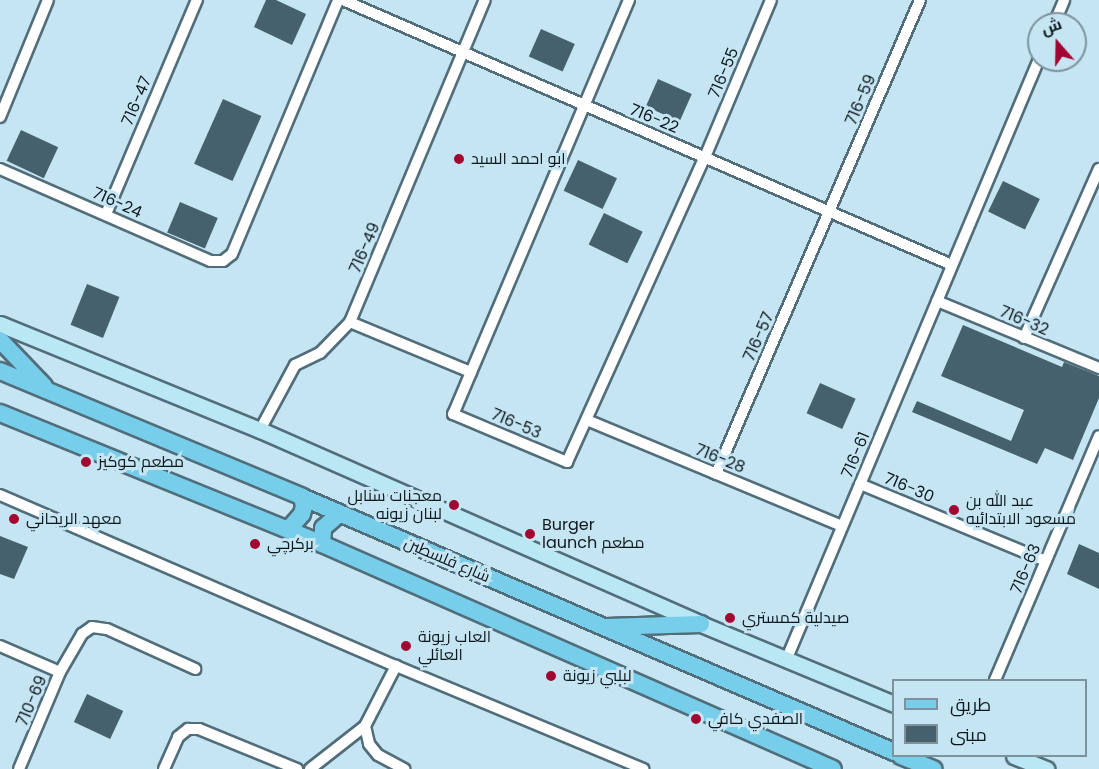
<!DOCTYPE html>
<html>
<head>
<meta charset="utf-8">
<style>
  body { margin:0 }
  #map { position:relative; width:1099px; height:769px; overflow:hidden; background:#c5e5f3; font-family:Poppins,Cairo,sans-serif }
  div>[style] { position:absolute }
  [style*='--x'] { left:calc(var(--x)*1px); top:calc(var(--y)*1px); width:calc(var(--w)*1px); rotate:calc(var(--a)*1deg) }
  .building>* { inset:0; background:#44616d; transform-origin:0 0 }
  .roads { filter:drop-shadow(2px 0 #516d7a) drop-shadow(-2px 0 #516d7a) drop-shadow(0 2px #516d7a) drop-shadow(0 -2px #516d7a) }
  .street>* { height:10px; margin:-5px; padding:0 5px; transform-origin:5px; border-radius:5px; background:#fff }
  .secondary>* { height:15px; margin:-7.5px; padding:0 7.5px; transform-origin:7.5px; border-radius:7.5px; background:#bae7f4 }
  .primary>* { height:16px; margin:-8px; padding:0 8px; transform-origin:8px; border-radius:8px; background:#76ceea }
  .dots>* { width:16px; height:16px; translate:-50% -50%; box-sizing:border-box; border:3px solid #c5e5f3; border-radius:50% }
  span { translate:-50% -50%; white-space:nowrap; text-align:center; line-height:1.15; -webkit-text-stroke:6px #c5e5f3; paint-order:stroke }
  .street-label { font-size:16px; color:#0e191e }
  .poi-label { font-size:16px; color:#0e191e }
  .left { translate:0 -50%; text-align:left }
  .right { translate:-100% -50%; text-align:right }
  .legend { position:absolute; left:892px; top:679px; width:195px; height:78px; box-sizing:border-box; background:#c5e5f3; border:2px solid #7c939e; margin:0; padding:8px 10px; list-style:none; font-size:18px; color:#0e191e }
  .legend li { display:flex; align-items:center; gap:12px; height:30px }
  .legend b { width:30px; border:2px solid #7c939e }
  .north { position:absolute; left:1027px; top:12px; width:60px; height:60px; box-sizing:border-box; background:#c5e5f3; border:2px solid #7c939e; border-radius:50%; rotate:340deg; font-size:16px; font-weight:700; line-height:24px; text-align:center; color:#0e191e }
  .north::after { content:''; display:block; margin:auto; width:21px; height:27px; background:#a30532; clip-path:polygon(50% 0,100% 100%,50% 72%,0 100%) }
</style>
</head>
<body>
<div id="map">
  <div class="building">
    <i style="clip-path:polygon(266px 0,276px 0,306px 14px,292px 45px,254px 27px)"></i>
    <i style="left:541px;top:29px;width:37px;height:30px;rotate:24deg"></i>
    <i style="left:658px;top:79px;width:37px;height:30px;rotate:24deg"></i>
    <i style="left:223px;top:99px;width:42px;height:71px;rotate:24deg"></i>
    <i style="left:21px;top:130px;width:41px;height:34px;rotate:25deg"></i>
    <i style="left:578px;top:160px;width:43px;height:34px;rotate:25deg"></i>
    <i style="left:1003px;top:181px;width:41px;height:34px;rotate:26deg"></i>
    <i style="left:180px;top:202px;width:41px;height:33px;rotate:23deg"></i>
    <i style="left:604px;top:213px;width:43px;height:35px;rotate:26deg"></i>
    <i style="left:87px;top:284px;width:35px;height:44px;rotate:22deg"></i>
    <i style="clip-path:polygon(963px 325px,1062px 367px,1064px 362px,1099px 376px,1099px 398px,1073px 460px,1045px 448px,1037px 464px,912px 412px,917px 401px,1011px 441px,1024px 410px,941px 376px)"></i>
    <i style="left:820px;top:383px;width:39px;height:33px;rotate:24deg"></i>
    <i style="clip-path:polygon(0 536px,28px 547px,14px 579px,0 574px)"></i>
    <i style="clip-path:polygon(1079px 544px,1099px 553px,1099px 589px,1067px 574px)"></i>
    <i style="left:87px;top:694px;width:40px;height:31px;rotate:25deg"></i>
  </div>
  <div class="roads">
    <div class="street">
      <i style="--x:343;--y:0;--w:664;--a:23.52"></i>
      <i style="--x:629;--y:0;--w:450;--a:113"></i>
      <i style="--x:453;--y:414;--w:124;--a:22.8"></i>
      <i style="--x:567;--y:462;--w:335;--a:-65.7"></i>
      <i style="--x:705;--y:157;--w:170;--a:-67.2"></i>
      <i style="--x:1054;--y:24;--w:26;--a:-67"></i>
      <i style="--x:0;--y:117;--w:126;--a:-67.7"></i>
      <i style="--x:0;--y:169;--w:230;--a:23.6"></i>
      <i style="--x:211;--y:261;--w:12;--a:0"></i>
      <i style="--x:223;--y:261;--w:11;--a:-38"></i>
      <i style="--x:232;--y:254;--w:275;--a:-67.3"></i>
      <i style="--x:106;--y:214;--w:233;--a:-67"></i>
      <i style="--x:937;--y:301;--w:175;--a:22.5"></i>
      <i style="--x:350;--y:322;--w:131;--a:22.5"></i>
      <i style="--x:1024;--y:338;--w:185;--a:-66.1"></i>
      <i style="--x:587;--y:420;--w:276;--a:22.6"></i>
      <i style="--x:260;--y:430;--w:74;--a:-61.7"></i>
      <i style="--x:295;--y:365;--w:28;--a:-26"></i>
      <i style="--x:320;--y:353;--w:43;--a:-45.9"></i>
      <i style="--x:350;--y:322;--w:349;--a:-67.3"></i>
      <i style="--x:716;--y:474;--w:516;--a:-66.71"></i>
      <i style="--x:860;--y:484;--w:201;--a:22.5"></i>
      <i style="--x:0;--y:495;--w:431;--a:23.4"></i>
      <i style="--x:396;--y:666;--w:268;--a:22.6"></i>
      <i style="--x:0;--y:646;--w:65;--a:23.4"></i>
      <i style="--x:60;--y:672;--w:105;--a:112.9"></i>
      <i style="--x:787;--y:658;--w:650;--a:-67.18"></i>
      <i style="--x:60;--y:672;--w:44;--a:-59.9"></i>
      <i style="--x:82;--y:634;--w:12;--a:-35"></i>
      <i style="--x:92;--y:627;--w:15;--a:8"></i>
      <i style="--x:107;--y:629;--w:97;--a:24.4"></i>
      <i style="--x:995;--y:680;--w:265;--a:-66.9"></i>
      <i style="--x:365;--y:726;--w:18;--a:77"></i>
      <i style="--x:369;--y:744;--w:14;--a:51"></i>
      <i style="--x:378;--y:755;--w:30;--a:28"></i>
      <i style="--x:164;--y:769;--w:35;--a:-66"></i>
      <i style="--x:178;--y:737;--w:13;--a:-39"></i>
      <i style="--x:188;--y:729;--w:11;--a:0"></i>
      <i style="--x:199;--y:729;--w:106;--a:22.2"></i>
      <i style="--x:310;--y:769;--w:70;--a:-38"></i>
      <i style="--x:365;--y:726;--w:68;--a:-62.7"></i>
    </div>
    <div class="secondary">
      <i style="--x:0;--y:324;--w:281;--a:22.2"></i>
      <i style="--x:260;--y:430;--w:482;--a:23.7"></i>
      <i style="--x:701;--y:624;--w:209;--a:22.5"></i>
      <i style="--x:1014;--y:756;--w:35;--a:22"></i>
    </div>
    <div class="primary">
      <i style="--x:0;--y:340;--w:64;--a:46.3"></i>
      <i style="--x:0;--y:371;--w:327;--a:22.6"></i>
      <i style="--x:302;--y:497;--w:645;--a:23.3"></i>
      <i style="--x:0;--y:413;--w:348;--a:22.1"></i>
      <i style="--x:322;--y:544;--w:558;--a:23.76"></i>
      <i style="--x:288;--y:530;--w:21;--a:-49"></i>
      <i style="--x:302;--y:514;--w:8;--a:-76"></i>
      <i style="--x:304;--y:506;--w:9;--a:-103"></i>
      <i style="--x:322;--y:544;--w:16;--a:-86"></i>
      <i style="--x:323;--y:528;--w:21;--a:-41"></i>
      <i style="--x:606;--y:627;--w:95;--a:-1.8"></i>
      <i style="--x:901;--y:756;--w:35;--a:22"></i>
    </div>
  </div>
  <div class="dots">
    <i style="left:459px;top:159px;background:#a30532"></i>
    <i style="left:86px;top:462px;background:#a30532"></i>
    <i style="left:454px;top:505px;background:#a30532"></i>
    <i style="left:954px;top:510px;background:#a30532"></i>
    <i style="left:14px;top:519px;background:#a30532"></i>
    <i style="left:530px;top:534px;background:#a30532"></i>
    <i style="left:255px;top:544px;background:#a30532"></i>
    <i style="left:730px;top:618px;background:#a30532"></i>
    <i style="left:406px;top:646px;background:#a30532"></i>
    <i style="left:551px;top:676px;background:#a30532"></i>
    <i style="left:696px;top:719px;background:#a30532"></i>
  </div>
  <div class="street-label">
    <span style="left:724px;top:73px;rotate:-67deg">716-55</span>
    <span style="left:861px;top:100px;rotate:-67deg">716-59</span>
    <span style="left:137px;top:101px;rotate:-67deg">716-47</span>
    <span style="left:654px;top:119px;rotate:23deg">716-22</span>
    <span style="left:117px;top:203px;rotate:24deg">716-24</span>
    <span style="left:365px;top:248px;rotate:-67deg">716-49</span>
    <span style="left:1024px;top:321px;rotate:23deg">716-32</span>
    <span style="left:759px;top:337px;rotate:-66deg">716-57</span>
    <span style="left:516px;top:424px;rotate:23deg">716-53</span>
    <span style="left:856px;top:455px;rotate:-67deg">716-61</span>
    <span style="left:720px;top:459px;rotate:22deg">716-28</span>
    <span style="left:909px;top:488px;rotate:23deg">716-30</span>
    <span style="left:447px;top:560px;rotate:23deg">شارع فلسطين</span>
    <span style="left:1026px;top:569px;rotate:-67deg">716-63</span>
    <span style="left:32px;top:701px;rotate:-67deg">710-69</span>
  </div>
  <div class="poi-label">
    <span class="left" style="left:471px;top:159px">ابو احمد السيد</span>
    <span class="left" style="left:98px;top:462px">مطعم كوكيز</span>
    <span class="right" style="left:442px;top:505px">معجنات سنابل<br>لبنان زيونه</span>
    <span class="left" style="left:966px;top:510px">عبد الله بن<br>مسعود الابتدائيه</span>
    <span class="left" style="left:26px;top:519px">معهد الريحاني</span>
    <span class="left" style="left:542px;top:534px">Burger<br>launch مطعم</span>
    <span class="left" style="left:267px;top:544px">بركرچي</span>
    <span class="left" style="left:742px;top:618px">صيدلية كمستري</span>
    <span class="left" style="left:418px;top:646px">العاب زيونة<br>العائلي</span>
    <span class="left" style="left:563px;top:676px">لبلبي زيونة</span>
    <span class="left" style="left:708px;top:719px">الصفدي كافي</span>
  </div>
  <ul class="legend">
  <li><b style="height:8px;background:#76ceea"></b>طريق</li>
  <li><b style="height:16px;background:#44616d"></b>مبنى</li>
  </ul>
  <div class="north">ش</div>
</div>
</body>
</html>
